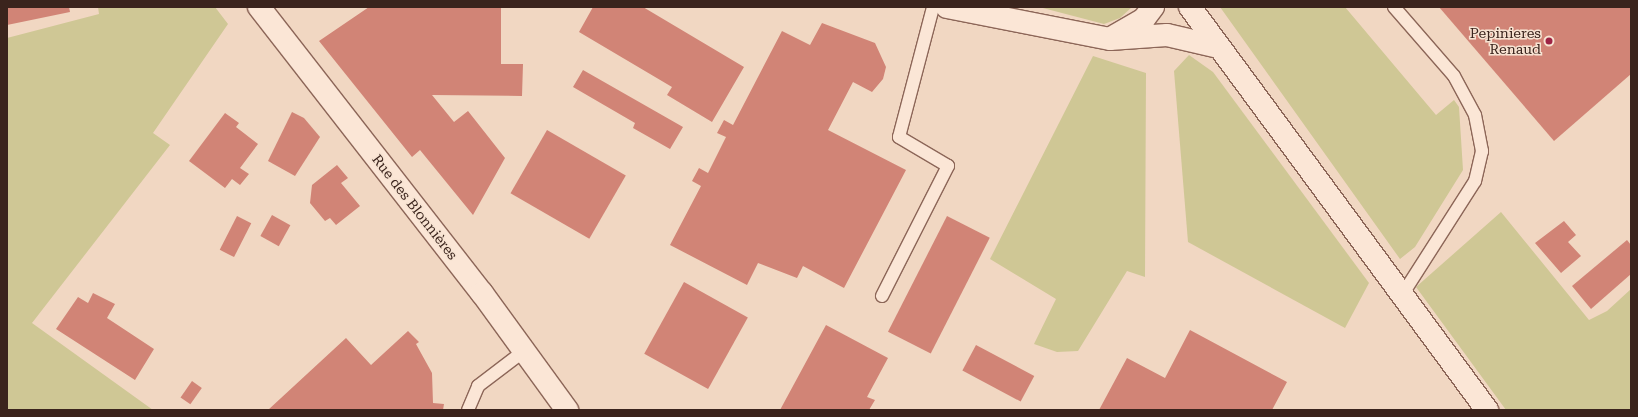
<!DOCTYPE html>
<html>
<head>
<meta charset="utf-8">
<style>
  body { margin:0 }
  #map { position:relative; width:1638px; height:417px; overflow:hidden; background:#f1d7c2; font-family:"Roboto Serif",serif }
  div>[style] { position:absolute }
  [style*='--x'] { left:calc(var(--x)*1px); top:calc(var(--y)*1px); width:calc(var(--w)*1px); rotate:calc(var(--a)*1deg) }
  .green>* { inset:0; background:#cfc795 }
  .building>* { inset:0; background:#d18476; transform-origin:0 0 }
  .roads { filter:drop-shadow(1px 0 #8c6658) drop-shadow(-1px 0 #8c6658) drop-shadow(0 1px #8c6658) drop-shadow(0 -1px #8c6658) }
  .lane>* { height:12px; margin:-6px; padding:0 6px; transform-origin:6px; border-radius:6px; background:#fbe6d6 }
  .street>* { height:22px; margin:-11px; padding:0 11px; transform-origin:11px; border-radius:11px; background:#fbe6d6 }
  .secondary>* { height:22px; margin:-11px; padding:0 11px; transform-origin:11px; border-radius:11px; background:#fbe6d6 }
  .dots>* { width:11px; height:11px; translate:-50% -50%; box-sizing:border-box; border:2px solid #f7e3d2; border-radius:50% }
  span { translate:-50% -50%; white-space:nowrap; text-align:center; line-height:1.15; -webkit-text-stroke:3px #f7e3d2; paint-order:stroke }
  .poi-label { font-size:14px; color:#3b241d }
  .right { translate:-100% -50%; text-align:right }
  .street-label { font-size:14px; color:#3b241d }
  .frame { position:absolute; inset:0; border:8px solid #3b241d; pointer-events:none }
</style>
</head>
<body>
<div id="map">
  <div class="green">
    <i style="clip-path:polygon(98px 7px,215px 7px,228px 24px,153px 133px,170px 145px,32px 323px,153px 410px,7px 410px,7px 38px,99px 14px)"></i>
    <i style="clip-path:polygon(1039px 7px,1132px 7px,1120px 18px,1104px 24px)"></i>
    <i style="clip-path:polygon(1220px 7px,1345px 7px,1436px 115px,1454px 100px,1459px 107px,1463px 170px,1415px 247px,1400px 259px)"></i>
    <i style="clip-path:polygon(1189px 55px,1213px 72px,1369px 283px,1345px 328px,1188px 242px,1174px 71px)"></i>
    <i style="clip-path:polygon(1093px 56px,1146px 73px,1145px 277px,1127px 271px,1078px 351px,1057px 352px,1034px 344px,1056px 299px,990px 259px)"></i>
    <i style="clip-path:polygon(1501px 212px,1589px 320px,1607px 311px,1631px 289px,1631px 410px,1506px 410px,1416px 287px)"></i>
  </div>
  <div class="building">
    <i style="clip-path:polygon(7px 7px,69px 7px,70px 12px,7px 25px)"></i>
    <i style="clip-path:polygon(369px 7px,501px 7px,501px 64px,523px 64px,522px 96px,432px 95px,454px 122px,468px 111px,505px 158px,473px 215px,420px 150px,412px 157px,319px 41px)"></i>
    <i style="clip-path:polygon(593px 7px,643px 7px,744px 67px,712px 122px,667px 95px,672px 87px,579px 32px)"></i>
    <i style="clip-path:polygon(1439px 7px,1631px 7px,1631px 74px,1554px 141px)"></i>
    <i style="clip-path:polygon(822px 23px,875px 43px,886px 67px,883px 79px,872px 92px,853px 82px,828px 130px,906px 170px,844px 288px,803px 266px,797px 278px,758px 263px,747px 285px,670px 245px,701px 186px,692px 181px,699px 168px,708px 173px,726px 137px,717px 133px,724px 120px,733px 125px,782px 31px,810px 45px)"></i>
    <i style="clip-path:polygon(583px 70px,683px 127px,670px 149px,633px 128px,635px 123px,573px 87px)"></i>
    <i style="clip-path:polygon(292px 112px,304px 118px,320px 137px,295px 176px,268px 161px)"></i>
    <i style="clip-path:polygon(225px 113px,239px 123px,236px 127px,258px 144px,240px 168px,249px 174px,240px 185px,232px 179px,225px 188px,189px 161px)"></i>
    <i style="left:547px;top:130px;width:91px;height:73px;rotate:30deg"></i>
    <i style="clip-path:polygon(337px 165px,348px 178px,341px 183px,360px 206px,336px 225px,330px 218px,325px 221px,310px 203px,312px 185px)"></i>
    <i style="left:272px;top:215px;width:21px;height:24px;rotate:29deg"></i>
    <i style="left:237px;top:216px;width:16px;height:38px;rotate:27deg"></i>
    <i style="left:947px;top:216px;width:48px;height:130px;rotate:27deg"></i>
    <i style="clip-path:polygon(1564px 221px,1576px 235px,1568px 242px,1581px 256px,1561px 273px,1535px 243px)"></i>
    <i style="clip-path:polygon(1627px 240px,1631px 245px,1631px 274px,1591px 309px,1572px 286px)"></i>
    <i style="left:684px;top:282px;width:73px;height:82px;rotate:29deg"></i>
    <i style="clip-path:polygon(93px 293px,115px 304px,107px 318px,154px 349px,135px 380px,56px 329px,78px 297px,88px 303px)"></i>
    <i style="clip-path:polygon(826px 325px,888px 358px,867px 397px,875px 400px,869px 410px,780px 410px)"></i>
    <i style="clip-path:polygon(1190px 330px,1287px 382px,1272px 410px,1099px 410px,1127px 358px,1165px 378px)"></i>
    <i style="clip-path:polygon(408px 331px,419px 342px,416px 344px,432px 373px,433px 403px,444px 404px,443px 410px,268px 410px,346px 338px,371px 365px)"></i>
    <i style="left:976px;top:345px;width:66px;height:29px;rotate:28deg"></i>
    <i style="left:192px;top:381px;width:12px;height:20px;rotate:35deg"></i>
  </div>
  <div class="roads">
    <div class="lane">
      <i style="--x:1394;--y:7;--w:91;--a:49"></i>
      <i style="--x:1454;--y:76;--w:44;--a:61.7"></i>
      <i style="--x:1475;--y:115;--w:37;--a:79"></i>
      <i style="--x:1482;--y:151;--w:31;--a:103"></i>
      <i style="--x:1475;--y:181;--w:135;--a:122.6"></i>
      <i style="--x:882;--y:296;--w:146;--a:-63.1"></i>
      <i style="--x:948;--y:166;--w:57;--a:-149.4"></i>
      <i style="--x:899;--y:137;--w:134;--a:-75.3"></i>
      <i style="--x:468;--y:410;--w:26;--a:-67"></i>
      <i style="--x:478;--y:386;--w:58;--a:-37.3"></i>
    </div>
    <div class="street">
      <i style="--x:259;--y:7;--w:363;--a:52.1"></i>
      <i style="--x:482;--y:293;--w:145;--a:54"></i>
      <i style="--x:947;--y:7;--w:166;--a:11.1"></i>
      <i style="--x:1153;--y:7;--w:15;--a:127"></i>
      <i style="--x:1144;--y:19;--w:39;--a:150"></i>
      <i style="--x:1110;--y:39;--w:57;--a:-4"></i>
      <i style="--x:1167;--y:35;--w:53;--a:13"></i>
    </div>
    <div class="secondary">
      <i style="--x:1190;--y:7;--w:501;--a:53.61"></i>
    </div>
  </div>
  <div class="dots">
    <i style="left:1549px;top:41px;background:#9e2445"></i>
  </div>
  <div class="poi-label">
    <span class="right" style="left:1541px;top:41px">Pepinieres<br>Renaud</span>
  </div>
  <div class="street-label">
    <span style="left:415px;top:207px;rotate:52deg">Rue des Blonnières</span>
  </div>
  <div class="frame"></div>
</div>
</body>
</html>
